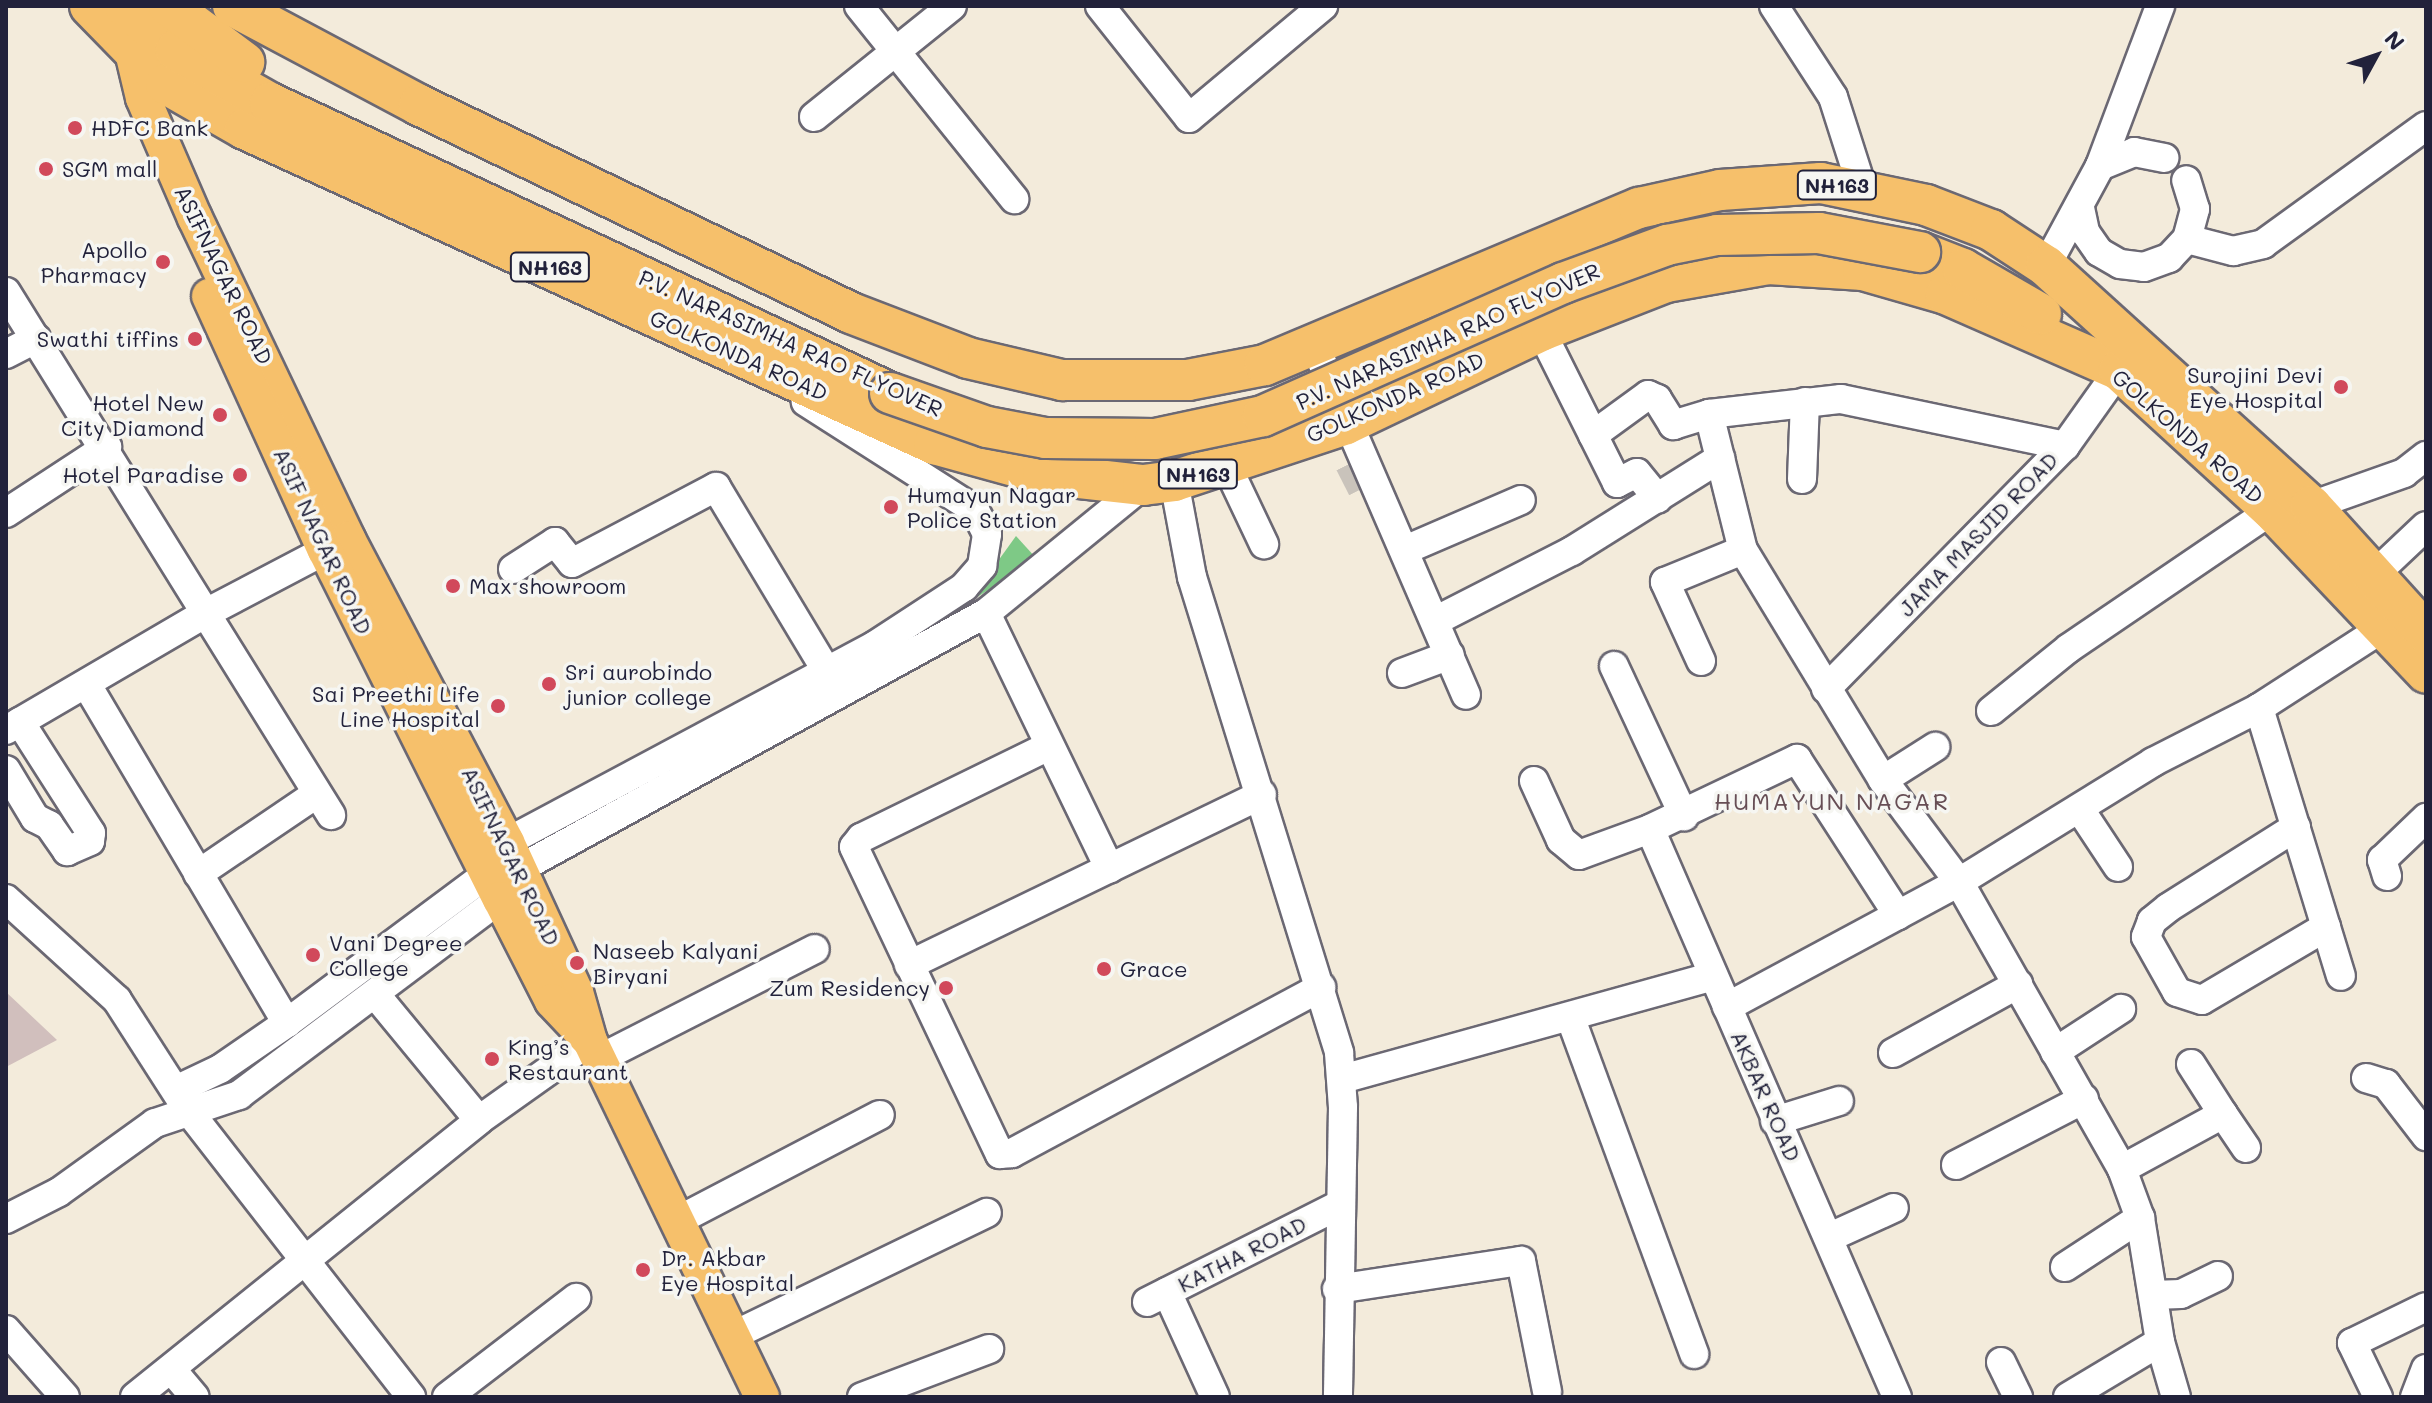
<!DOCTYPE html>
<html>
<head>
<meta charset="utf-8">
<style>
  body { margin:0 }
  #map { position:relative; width:2432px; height:1403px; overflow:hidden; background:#f3ebdb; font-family:Mali,sans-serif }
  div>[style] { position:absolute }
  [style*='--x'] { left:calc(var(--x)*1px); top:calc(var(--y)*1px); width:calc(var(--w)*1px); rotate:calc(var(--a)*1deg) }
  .industrial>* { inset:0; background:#d1bfbd }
  .green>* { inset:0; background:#7ec986 }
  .minor-tunnel>* { height:28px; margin-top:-14px; transform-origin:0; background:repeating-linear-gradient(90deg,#c9c3bb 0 28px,transparent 0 42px) }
  .roads { filter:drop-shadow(2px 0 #6b6873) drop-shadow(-2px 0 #6b6873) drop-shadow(0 2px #6b6873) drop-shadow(0 -2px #6b6873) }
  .minor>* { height:28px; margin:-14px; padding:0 14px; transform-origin:14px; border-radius:14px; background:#fff }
  .major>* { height:34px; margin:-17px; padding:0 17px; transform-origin:17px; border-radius:17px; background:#f6c06b }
  .highway>* { height:40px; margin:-20px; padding:0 20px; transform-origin:20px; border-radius:20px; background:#f6c06b }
  .bridges { filter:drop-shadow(2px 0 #6b6873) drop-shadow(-2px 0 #6b6873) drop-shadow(0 2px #6b6873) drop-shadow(0 -2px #6b6873) }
  .highway-bridge>* { height:40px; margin:-20px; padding:0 20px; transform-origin:20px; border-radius:20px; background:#f6c06b }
  .dots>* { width:22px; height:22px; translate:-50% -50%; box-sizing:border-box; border:4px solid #f6f6f2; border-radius:50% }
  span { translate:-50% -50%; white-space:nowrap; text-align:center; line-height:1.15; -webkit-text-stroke:7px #f6f6f2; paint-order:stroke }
  .shield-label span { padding:2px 6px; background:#f6f6f2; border:2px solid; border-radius:6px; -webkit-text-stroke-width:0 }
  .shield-label { font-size:20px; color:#22223b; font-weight:700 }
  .poi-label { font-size:22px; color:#22223b }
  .left { translate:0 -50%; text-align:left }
  .right { translate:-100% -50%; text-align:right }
  .street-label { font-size:22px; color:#22223b }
  .neighbourhood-label { font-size:24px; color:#674e55; letter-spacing:2px }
  .frame { position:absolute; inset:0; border:8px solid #22223b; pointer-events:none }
  .north { position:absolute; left:2336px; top:16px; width:80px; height:80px; -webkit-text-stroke:6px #f6f6f2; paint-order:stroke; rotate:50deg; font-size:22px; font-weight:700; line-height:32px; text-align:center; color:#22223b }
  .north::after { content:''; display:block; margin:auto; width:28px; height:36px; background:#22223b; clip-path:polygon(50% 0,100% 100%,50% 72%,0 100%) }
</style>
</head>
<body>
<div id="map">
  <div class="industrial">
    <i style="clip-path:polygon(6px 992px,57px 1040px,6px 1067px)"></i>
  </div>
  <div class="green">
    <i style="clip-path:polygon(1016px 536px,1036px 558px,967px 604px)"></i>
  </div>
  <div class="minor-tunnel">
    <i style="--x:1349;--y:464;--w:28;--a:63"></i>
  </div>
  <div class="roads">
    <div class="minor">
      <i style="--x:859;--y:6;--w:248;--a:51.2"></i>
      <i style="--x:1100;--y:6;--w:143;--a:51.5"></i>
      <i style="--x:1189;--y:118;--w:175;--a:-39.9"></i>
      <i style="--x:1774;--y:6;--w:108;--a:57"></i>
      <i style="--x:1833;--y:97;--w:96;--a:72.3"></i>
      <i style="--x:814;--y:117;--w:177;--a:-38.8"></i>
      <i style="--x:2100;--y:166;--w:37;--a:-22"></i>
      <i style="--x:2134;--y:152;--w:31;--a:11"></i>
      <i style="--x:2080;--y:208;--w:25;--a:78"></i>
      <i style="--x:2085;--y:232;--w:24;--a:55"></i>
      <i style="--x:2099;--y:252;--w:24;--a:30"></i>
      <i style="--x:2120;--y:264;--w:24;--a:7"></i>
      <i style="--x:2144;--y:267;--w:27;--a:-20"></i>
      <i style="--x:2169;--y:258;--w:26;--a:-47"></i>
      <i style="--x:2187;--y:239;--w:31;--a:-75"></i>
      <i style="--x:2195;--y:209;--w:30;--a:-107"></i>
      <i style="--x:2187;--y:239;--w:48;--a:14.6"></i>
      <i style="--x:2233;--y:251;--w:31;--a:-13"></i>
      <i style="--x:2263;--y:244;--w:201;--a:-35.9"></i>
      <i style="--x:2046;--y:266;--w:114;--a:-61.6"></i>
      <i style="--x:2100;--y:166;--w:171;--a:-69.4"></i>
      <i style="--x:6;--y:292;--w:616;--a:58.14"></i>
      <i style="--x:1541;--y:331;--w:170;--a:63.4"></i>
      <i style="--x:1617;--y:483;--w:22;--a:-27"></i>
      <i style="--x:1637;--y:473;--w:33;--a:51"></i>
      <i style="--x:1315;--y:346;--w:380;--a:66.6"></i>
      <i style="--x:6;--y:354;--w:34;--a:-27"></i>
      <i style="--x:1709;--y:414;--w:140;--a:76"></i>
      <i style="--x:1743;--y:550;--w:269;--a:58.7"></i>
      <i style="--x:1883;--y:780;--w:127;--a:53.3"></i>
      <i style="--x:1959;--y:882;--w:330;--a:60.4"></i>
      <i style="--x:2122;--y:1169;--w:52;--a:69.8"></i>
      <i style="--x:2140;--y:1218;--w:126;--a:80.8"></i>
      <i style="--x:2160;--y:1342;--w:57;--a:73.8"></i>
      <i style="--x:1593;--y:435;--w:68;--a:-36"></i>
      <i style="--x:1648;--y:395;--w:10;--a:24"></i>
      <i style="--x:1657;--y:399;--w:31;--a:58"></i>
      <i style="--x:1673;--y:425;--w:38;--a:-17"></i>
      <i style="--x:1709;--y:414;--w:133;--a:-6.5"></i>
      <i style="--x:1841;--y:399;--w:229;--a:11.8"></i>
      <i style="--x:1226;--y:464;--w:89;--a:64.6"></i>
      <i style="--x:1802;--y:479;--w:77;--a:-87.8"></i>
      <i style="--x:1174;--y:481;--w:98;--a:79.4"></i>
      <i style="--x:1192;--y:577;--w:498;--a:72.8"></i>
      <i style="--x:1339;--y:1053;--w:54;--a:85.8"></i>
      <i style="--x:1343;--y:1107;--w:290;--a:91"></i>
      <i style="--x:2311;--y:506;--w:99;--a:-19.5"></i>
      <i style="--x:2404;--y:473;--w:28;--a:-38"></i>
      <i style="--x:6;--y:513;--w:121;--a:-33.2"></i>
      <i style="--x:1405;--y:550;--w:126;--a:-23.3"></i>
      <i style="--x:513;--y:569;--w:50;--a:-32.7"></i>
      <i style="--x:555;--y:542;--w:27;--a:51"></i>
      <i style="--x:572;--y:563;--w:163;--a:-27.8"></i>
      <i style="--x:716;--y:487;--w:216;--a:59"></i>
      <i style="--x:2374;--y:575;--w:71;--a:-43.3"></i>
      <i style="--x:986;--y:613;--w:284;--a:64.2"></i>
      <i style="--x:1435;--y:621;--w:154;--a:-27.1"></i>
      <i style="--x:1572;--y:551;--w:175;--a:-32.1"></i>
      <i style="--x:1701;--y:661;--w:87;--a:-114.5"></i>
      <i style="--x:1665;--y:582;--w:84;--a:-22.3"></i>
      <i style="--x:1614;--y:666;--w:166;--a:65"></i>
      <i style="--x:1402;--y:673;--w:51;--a:-20.6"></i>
      <i style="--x:87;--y:685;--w:393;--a:59.4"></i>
      <i style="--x:1826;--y:689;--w:341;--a:-45.5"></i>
      <i style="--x:2065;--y:446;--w:93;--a:-54.6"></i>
      <i style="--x:2259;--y:708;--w:280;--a:73"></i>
      <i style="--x:1991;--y:711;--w:100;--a:-38.9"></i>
      <i style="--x:2069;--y:648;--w:245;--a:-34.2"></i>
      <i style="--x:6;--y:730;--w:232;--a:-30.3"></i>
      <i style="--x:206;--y:613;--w:155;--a:-27.7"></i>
      <i style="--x:1049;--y:746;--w:209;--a:153.9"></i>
      <i style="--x:861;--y:838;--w:11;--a:128"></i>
      <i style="--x:854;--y:847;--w:340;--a:64.6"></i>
      <i style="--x:1000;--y:1154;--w:12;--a:-5"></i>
      <i style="--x:1012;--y:1153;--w:351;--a:-28.2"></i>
      <i style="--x:6;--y:770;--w:56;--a:58.9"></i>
      <i style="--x:35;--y:818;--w:16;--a:27"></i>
      <i style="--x:49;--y:825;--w:32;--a:55"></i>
      <i style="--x:67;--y:851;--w:25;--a:-23"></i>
      <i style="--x:90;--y:841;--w:8;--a:-83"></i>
      <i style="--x:91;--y:833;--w:132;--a:-122.6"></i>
      <i style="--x:1883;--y:780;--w:62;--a:-32.4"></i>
      <i style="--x:1534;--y:781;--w:65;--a:65.4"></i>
      <i style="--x:1561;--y:840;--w:23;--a:40"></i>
      <i style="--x:1579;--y:855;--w:76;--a:-20.1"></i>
      <i style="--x:2081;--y:811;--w:67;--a:56.5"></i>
      <i style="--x:2296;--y:827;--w:151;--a:147.7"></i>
      <i style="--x:2168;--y:908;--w:21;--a:141"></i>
      <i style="--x:2152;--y:921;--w:17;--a:111"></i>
      <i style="--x:2146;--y:937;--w:63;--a:60.6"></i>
      <i style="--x:2177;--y:992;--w:26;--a:18"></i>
      <i style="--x:2202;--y:1000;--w:144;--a:-30.5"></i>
      <i style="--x:198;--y:874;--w:143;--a:-34.1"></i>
      <i style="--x:2387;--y:876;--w:17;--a:-107"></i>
      <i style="--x:2382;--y:860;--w:61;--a:-43.7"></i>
      <i style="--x:6;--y:899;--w:150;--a:42.3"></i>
      <i style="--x:117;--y:1000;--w:130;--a:57.3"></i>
      <i style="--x:187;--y:1109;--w:365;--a:52.1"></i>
      <i style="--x:909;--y:965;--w:392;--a:-25.8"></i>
      <i style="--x:375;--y:994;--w:163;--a:50.5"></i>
      <i style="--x:1727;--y:1007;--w:264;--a:-28.3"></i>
      <i style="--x:1959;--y:882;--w:228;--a:-31.7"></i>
      <i style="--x:2153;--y:762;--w:119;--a:-27"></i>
      <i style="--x:2259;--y:708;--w:145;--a:-32.9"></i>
      <i style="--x:1571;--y:1019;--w:357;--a:69.8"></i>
      <i style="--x:2055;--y:1052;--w:79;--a:-33.1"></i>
      <i style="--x:1893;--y:1053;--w:143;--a:-28.9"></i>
      <i style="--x:599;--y:1059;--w:242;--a:-27"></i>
      <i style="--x:2191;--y:1064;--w:59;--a:57.4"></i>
      <i style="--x:2366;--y:1078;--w:21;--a:17"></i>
      <i style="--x:2386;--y:1084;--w:66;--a:52.4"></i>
      <i style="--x:1342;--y:1079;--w:383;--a:-15.5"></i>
      <i style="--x:176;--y:1090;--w:49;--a:-25.5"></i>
      <i style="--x:220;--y:1069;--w:81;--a:-34.5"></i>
      <i style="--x:287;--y:1023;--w:249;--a:-36.7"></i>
      <i style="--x:487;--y:874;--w:38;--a:-58"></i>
      <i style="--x:507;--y:842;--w:416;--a:-28.1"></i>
      <i style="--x:874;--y:646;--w:108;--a:-33.2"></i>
      <i style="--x:964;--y:587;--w:28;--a:-49"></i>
      <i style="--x:982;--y:566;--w:32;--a:-81"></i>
      <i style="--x:987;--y:534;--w:27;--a:-117"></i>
      <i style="--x:975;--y:510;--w:201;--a:-147.4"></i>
      <i style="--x:1775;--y:1121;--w:67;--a:-17.4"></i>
      <i style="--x:1956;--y:1165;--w:144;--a:-27.3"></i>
      <i style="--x:2122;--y:1169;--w:115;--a:-28.6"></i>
      <i style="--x:2223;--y:1114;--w:41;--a:55.9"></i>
      <i style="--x:6;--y:1219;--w:59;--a:-27"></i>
      <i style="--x:59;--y:1192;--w:118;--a:-35.7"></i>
      <i style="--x:155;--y:1123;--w:89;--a:-18.4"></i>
      <i style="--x:239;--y:1095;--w:326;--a:-36.9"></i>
      <i style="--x:500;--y:899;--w:36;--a:-58"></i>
      <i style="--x:519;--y:869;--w:533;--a:-28.73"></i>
      <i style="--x:986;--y:613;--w:203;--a:-39.2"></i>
      <i style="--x:675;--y:1222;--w:231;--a:-27.6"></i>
      <i style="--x:1830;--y:1237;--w:70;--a:-24.4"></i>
      <i style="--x:2065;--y:1267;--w:90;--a:-33.2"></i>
      <i style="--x:1337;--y:1289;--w:186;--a:-8.7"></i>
      <i style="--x:1521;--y:1261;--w:133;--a:78.7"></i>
      <i style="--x:1167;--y:1292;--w:115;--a:65.4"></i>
      <i style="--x:2153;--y:1295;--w:28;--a:-2"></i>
      <i style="--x:2181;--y:1294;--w:41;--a:-25.9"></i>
      <i style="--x:1147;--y:1302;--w:213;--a:-26.8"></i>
      <i style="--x:6;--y:1330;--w:89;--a:48.6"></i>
      <i style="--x:732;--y:1336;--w:283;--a:-25.8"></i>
      <i style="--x:2001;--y:1362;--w:39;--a:64"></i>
      <i style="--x:172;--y:1370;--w:35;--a:50"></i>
      <i style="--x:135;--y:1397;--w:442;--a:-38.8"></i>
      <i style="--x:479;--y:1120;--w:136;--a:-35.4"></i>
      <i style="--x:447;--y:1397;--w:163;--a:-37.5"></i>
      <i style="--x:862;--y:1397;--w:136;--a:-20.7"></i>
      <i style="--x:1897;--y:1397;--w:619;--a:-113.5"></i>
      <i style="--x:1650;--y:829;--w:163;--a:-25.5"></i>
      <i style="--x:1797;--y:759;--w:186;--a:57.1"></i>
      <i style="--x:2068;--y:1397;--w:107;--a:-30.9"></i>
      <i style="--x:2378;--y:1397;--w:60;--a:-115.7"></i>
      <i style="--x:2352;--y:1343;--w:82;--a:-25.9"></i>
      <i style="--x:2415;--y:1397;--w:30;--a:-69"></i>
    </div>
    <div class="major">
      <i style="--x:133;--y:56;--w:43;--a:76.6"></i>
      <i style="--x:143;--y:98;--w:131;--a:66.6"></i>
      <i style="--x:195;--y:218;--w:356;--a:64.5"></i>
      <i style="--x:348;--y:539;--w:342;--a:62.3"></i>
      <i style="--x:507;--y:842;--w:165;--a:65.3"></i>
      <i style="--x:576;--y:992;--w:51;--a:74.1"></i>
      <i style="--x:590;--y:1041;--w:395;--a:64.2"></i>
      <i style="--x:209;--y:296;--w:279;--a:65.5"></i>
      <i style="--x:325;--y:550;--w:390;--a:63.4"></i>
      <i style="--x:500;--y:899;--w:114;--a:63"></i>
      <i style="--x:552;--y:1001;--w:51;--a:46.6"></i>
    </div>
    <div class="highway">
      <i style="--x:90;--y:6;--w:109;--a:45.7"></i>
      <i style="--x:166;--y:84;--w:91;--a:29.7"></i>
      <i style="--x:245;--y:129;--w:758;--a:24.57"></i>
      <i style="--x:934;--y:444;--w:113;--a:15.4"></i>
      <i style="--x:1043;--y:474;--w:101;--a:6.3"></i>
      <i style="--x:1143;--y:485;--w:31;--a:-7"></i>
      <i style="--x:1174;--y:481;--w:181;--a:-18.3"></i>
      <i style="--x:1346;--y:424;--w:216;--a:-25.5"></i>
      <i style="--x:1541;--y:331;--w:134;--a:-21.4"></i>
      <i style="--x:1666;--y:282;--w:104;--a:-10"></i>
      <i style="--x:1768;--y:264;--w:95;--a:3.6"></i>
      <i style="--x:1863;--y:270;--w:86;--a:16.1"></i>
      <i style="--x:1946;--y:294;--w:189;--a:23.7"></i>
      <i style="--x:2119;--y:370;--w:207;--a:42.5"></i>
      <i style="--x:2272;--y:510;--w:224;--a:46.5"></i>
      <i style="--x:125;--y:6;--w:67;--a:40.8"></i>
      <i style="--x:176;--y:50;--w:108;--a:29.4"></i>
      <i style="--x:270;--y:103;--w:684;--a:25.07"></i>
      <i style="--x:169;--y:6;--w:94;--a:36.7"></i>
      <i style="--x:233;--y:6;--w:211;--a:28"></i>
      <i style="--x:419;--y:105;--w:479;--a:25.7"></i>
      <i style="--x:851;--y:313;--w:125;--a:21"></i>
      <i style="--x:968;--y:358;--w:97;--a:13.2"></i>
      <i style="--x:1062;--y:380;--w:126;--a:0"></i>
      <i style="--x:1188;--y:380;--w:78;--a:-11"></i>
      <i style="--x:1265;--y:365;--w:406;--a:-22.8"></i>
      <i style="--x:1639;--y:208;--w:83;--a:-12.5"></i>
      <i style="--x:1720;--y:190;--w:101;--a:-4"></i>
      <i style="--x:1821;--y:183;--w:107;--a:11.8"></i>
      <i style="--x:1926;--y:205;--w:70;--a:21"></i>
      <i style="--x:1991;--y:230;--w:66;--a:33.2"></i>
      <i style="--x:2046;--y:266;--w:358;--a:42.2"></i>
      <i style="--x:2311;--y:506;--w:171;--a:47.8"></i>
      <i style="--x:1920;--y:252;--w:46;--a:21.6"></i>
      <i style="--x:1963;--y:269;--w:90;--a:30"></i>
    </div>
  </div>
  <div class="bridges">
    <div class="highway-bridge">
      <i style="--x:890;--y:393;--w:103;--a:19.3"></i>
      <i style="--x:987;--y:427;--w:60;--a:10.6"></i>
      <i style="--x:1046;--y:438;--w:109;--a:0.5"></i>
      <i style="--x:1155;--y:439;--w:110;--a:-12"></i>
      <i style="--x:1263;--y:416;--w:328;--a:-23.9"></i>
      <i style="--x:1563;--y:283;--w:111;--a:-20.1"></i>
      <i style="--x:1667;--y:245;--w:51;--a:-11.3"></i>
      <i style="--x:1717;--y:235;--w:102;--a:-1.1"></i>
      <i style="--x:1819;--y:233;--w:103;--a:10.7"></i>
    </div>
  </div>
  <div class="dots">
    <i style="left:75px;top:128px;background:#d1495b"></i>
    <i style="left:46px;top:169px;background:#d1495b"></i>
    <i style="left:163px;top:262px;background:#d1495b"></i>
    <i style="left:195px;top:339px;background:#d1495b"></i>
    <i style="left:2341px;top:387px;background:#d1495b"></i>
    <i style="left:220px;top:415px;background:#d1495b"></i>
    <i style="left:240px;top:475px;background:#d1495b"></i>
    <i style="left:891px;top:507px;background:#d1495b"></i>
    <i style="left:453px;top:586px;background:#d1495b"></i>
    <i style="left:549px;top:684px;background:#d1495b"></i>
    <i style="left:498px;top:706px;background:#d1495b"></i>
    <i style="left:313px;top:955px;background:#d1495b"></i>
    <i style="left:577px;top:963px;background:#d1495b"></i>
    <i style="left:1104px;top:969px;background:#d1495b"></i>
    <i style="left:946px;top:988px;background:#d1495b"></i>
    <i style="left:492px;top:1059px;background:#d1495b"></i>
    <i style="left:643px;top:1270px;background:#d1495b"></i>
  </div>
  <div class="shield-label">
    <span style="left:1837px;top:185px">NH163</span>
    <span style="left:550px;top:267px">NH163</span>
    <span style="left:1198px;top:474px">NH163</span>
  </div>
  <div class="poi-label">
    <span class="left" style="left:91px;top:128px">HDFC Bank</span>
    <span class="left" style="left:62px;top:169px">SGM mall</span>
    <span class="right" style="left:147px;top:262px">Apollo<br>Pharmacy</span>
    <span class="right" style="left:179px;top:339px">Swathi tiffins</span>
    <span class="right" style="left:2323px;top:387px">Surojini Devi<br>Eye Hospital</span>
    <span class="right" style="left:204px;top:415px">Hotel New<br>City Diamond</span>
    <span class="right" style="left:224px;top:475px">Hotel Paradise</span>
    <span class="left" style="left:907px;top:507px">Humayun Nagar<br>Police Station</span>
    <span class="left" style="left:469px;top:586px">Max showroom</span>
    <span class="left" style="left:565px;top:684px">Sri aurobindo<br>junior college</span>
    <span class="right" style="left:480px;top:706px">Sai Preethi Life<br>Line Hospital</span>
    <span class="left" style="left:329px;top:955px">Vani Degree<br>College</span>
    <span class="left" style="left:593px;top:963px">Naseeb Kalyani<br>Biryani</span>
    <span class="left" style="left:1120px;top:969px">Grace</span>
    <span class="right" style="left:930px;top:988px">Zum Residency</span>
    <span class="left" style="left:508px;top:1059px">King’s<br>Restaurant</span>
    <span class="left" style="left:661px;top:1270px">Dr. Akbar<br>Eye Hospital</span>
  </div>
  <div class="street-label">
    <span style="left:224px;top:275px;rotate:64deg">ASIFNAGAR ROAD</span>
    <span style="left:1448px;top:336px;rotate:-24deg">P.V. NARASIMHA RAO FLYOVER</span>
    <span style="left:791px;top:343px;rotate:24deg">P.V. NARASIMHA RAO FLYOVER</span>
    <span style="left:739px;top:355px;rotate:24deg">GOLKONDA ROAD</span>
    <span style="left:1395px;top:397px;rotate:-24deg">GOLKONDA ROAD</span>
    <span style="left:2188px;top:436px;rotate:41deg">GOLKONDA ROAD</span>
    <span style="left:1978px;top:534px;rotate:-46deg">JAMA MASJID ROAD</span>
    <span style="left:323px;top:541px;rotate:65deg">ASIF NAGAR ROAD</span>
    <span style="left:511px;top:856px;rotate:64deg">ASIFNAGAR ROAD</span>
    <span style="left:1766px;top:1096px;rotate:66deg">AKBAR ROAD</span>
    <span style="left:1242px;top:1254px;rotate:-27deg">KATHA ROAD</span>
  </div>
  <div class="neighbourhood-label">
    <span style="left:1832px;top:801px">HUMAYUN NAGAR</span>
  </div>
  <div class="frame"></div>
  <div class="north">N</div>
</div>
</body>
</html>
